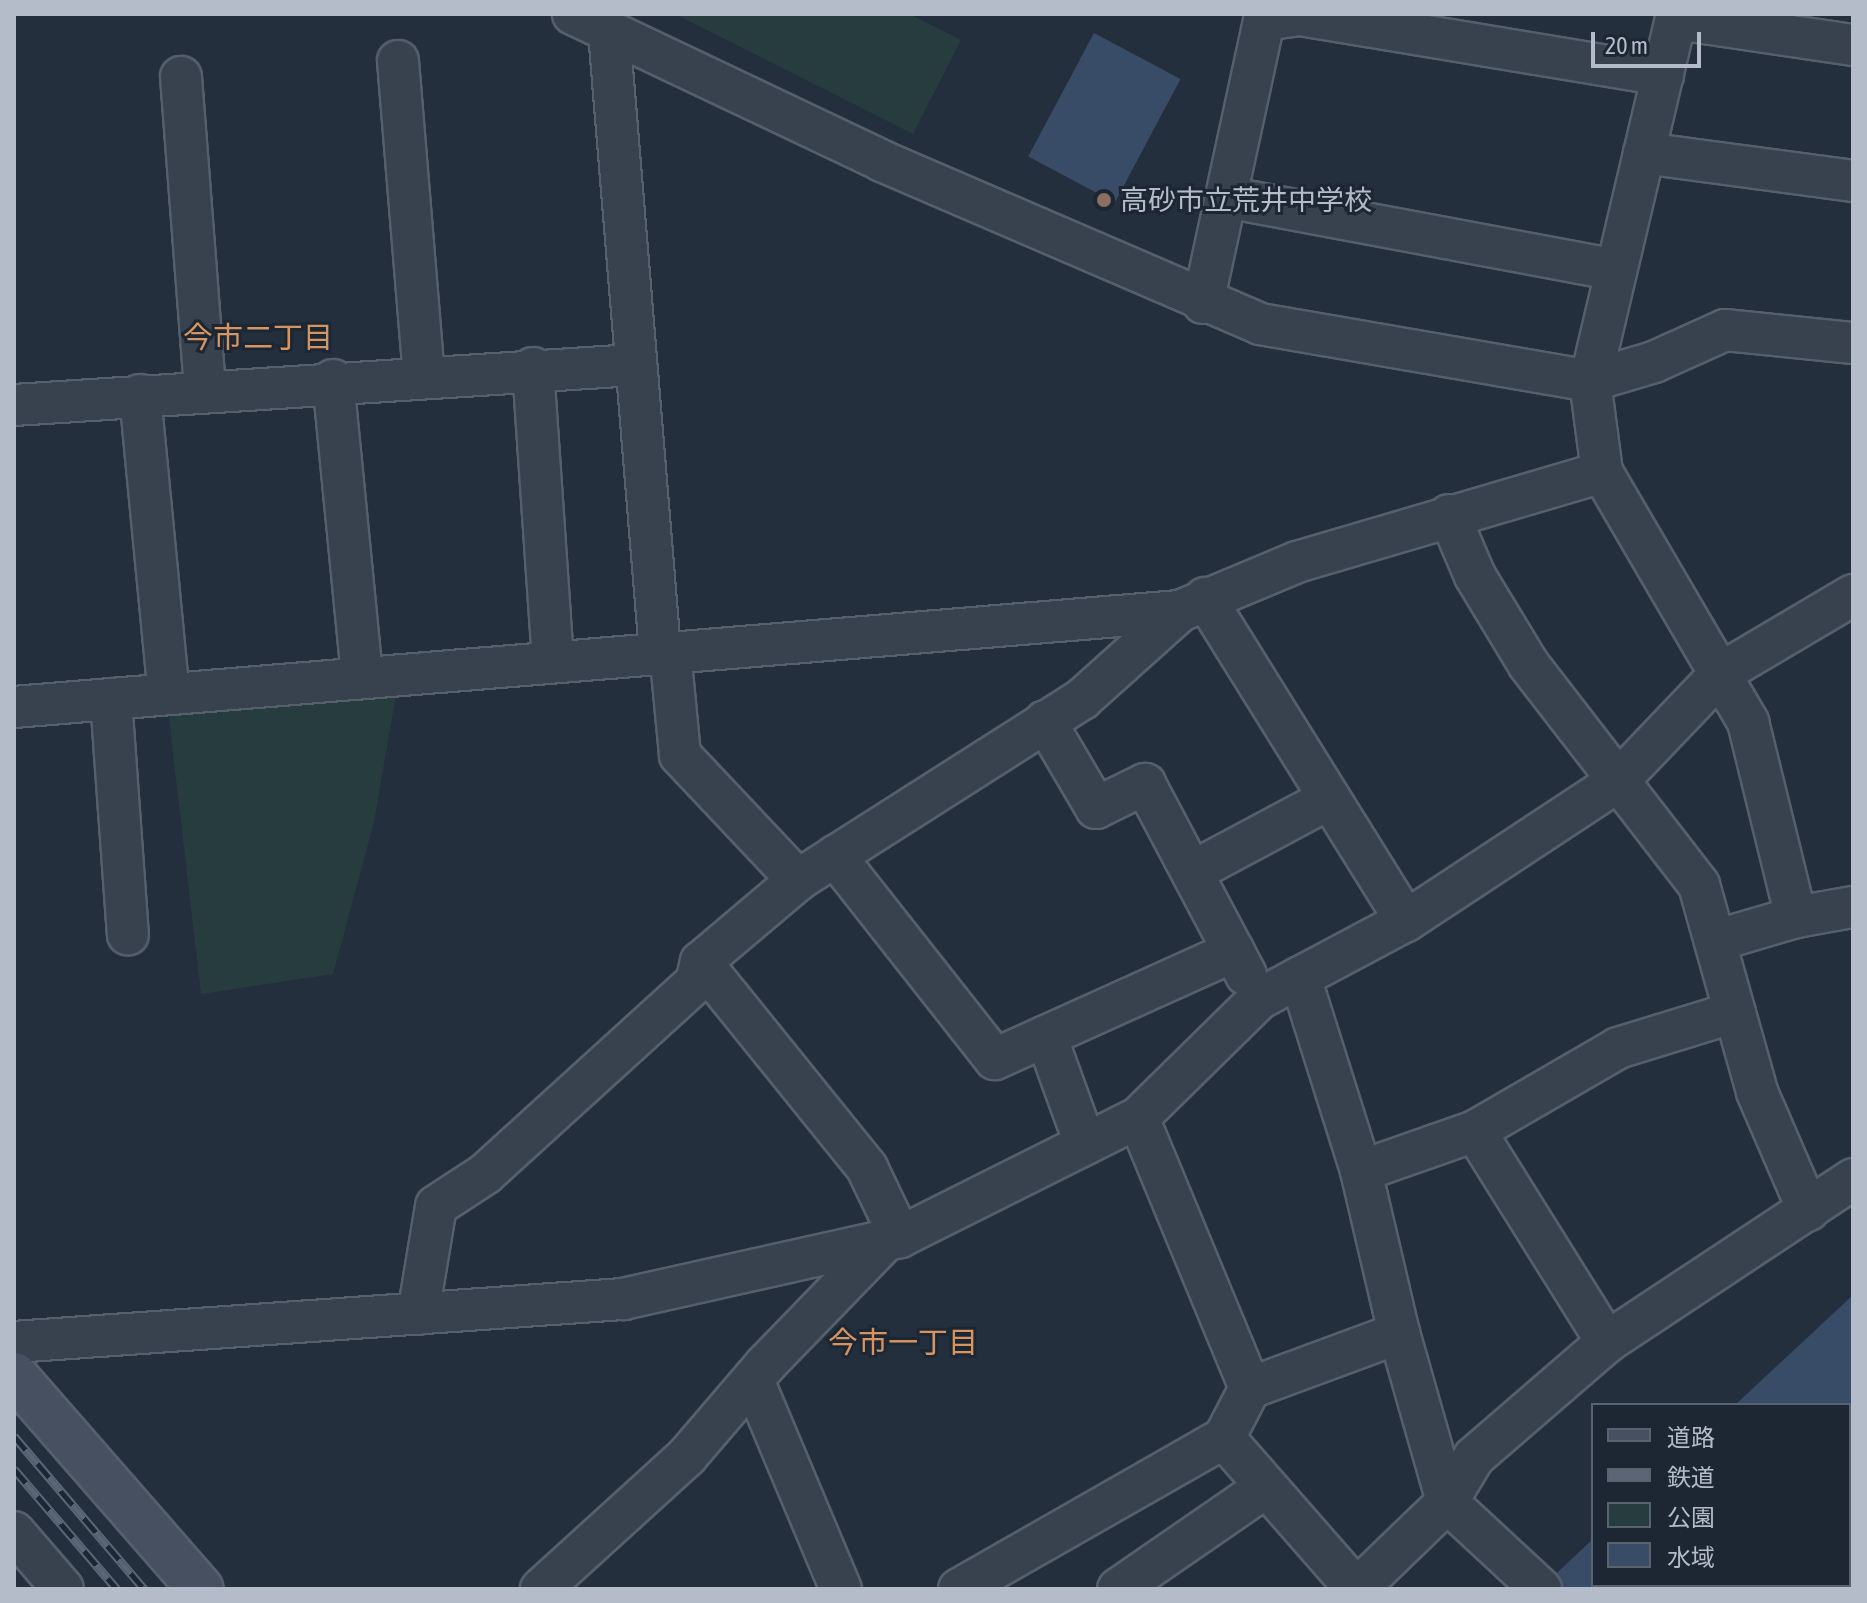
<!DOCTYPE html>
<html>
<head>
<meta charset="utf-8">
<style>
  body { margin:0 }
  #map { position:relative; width:1867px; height:1603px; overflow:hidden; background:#242f3e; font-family:"Asap Condensed","Noto Sans JP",sans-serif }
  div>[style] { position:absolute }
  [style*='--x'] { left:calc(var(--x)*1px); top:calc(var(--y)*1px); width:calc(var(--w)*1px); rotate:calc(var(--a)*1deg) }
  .green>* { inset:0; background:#263c3f }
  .water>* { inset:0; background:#394c67; transform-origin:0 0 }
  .roads { filter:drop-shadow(2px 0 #565f6c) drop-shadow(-2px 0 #565f6c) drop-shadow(0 2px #565f6c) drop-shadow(0 -2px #565f6c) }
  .street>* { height:40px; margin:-20px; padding:0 20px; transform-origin:20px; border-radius:20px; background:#38414e }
  .secondary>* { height:44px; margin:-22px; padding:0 22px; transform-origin:22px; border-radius:22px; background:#465061 }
  .rail>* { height:9px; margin-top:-4.5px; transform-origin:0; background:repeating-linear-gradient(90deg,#1d2633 0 18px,#5a6575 0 36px); box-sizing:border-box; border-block:2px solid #5a6575 }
  .dots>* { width:22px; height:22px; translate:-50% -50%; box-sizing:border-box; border:4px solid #1d2633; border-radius:50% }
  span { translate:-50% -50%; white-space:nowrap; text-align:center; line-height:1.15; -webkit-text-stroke:6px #1d2633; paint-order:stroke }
  .poi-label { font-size:28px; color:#b4bcc9 }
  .left { translate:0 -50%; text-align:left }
  .neighbourhood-label { font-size:30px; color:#d59563 }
  .frame { position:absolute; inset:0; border:16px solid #b4bcc9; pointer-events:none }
  .legend { position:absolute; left:1591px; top:1403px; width:260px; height:184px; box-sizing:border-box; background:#1d2633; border:2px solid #59626f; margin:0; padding:10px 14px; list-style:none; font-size:24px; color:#b4bcc9 }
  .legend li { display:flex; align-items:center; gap:16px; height:40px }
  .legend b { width:40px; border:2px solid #59626f }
  .scale { position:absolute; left:1591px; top:32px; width:110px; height:36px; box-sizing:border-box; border:4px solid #b4bcc9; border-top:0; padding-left:10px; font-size:24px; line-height:28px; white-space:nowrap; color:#b4bcc9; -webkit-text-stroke:6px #1d2633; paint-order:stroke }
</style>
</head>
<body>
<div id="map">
  <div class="green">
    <i style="clip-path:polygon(675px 14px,909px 14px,961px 40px,913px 134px)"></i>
    <i style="clip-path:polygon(397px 689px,374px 822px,333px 974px,201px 994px,168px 710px)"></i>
  </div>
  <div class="water">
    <i style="left:1094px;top:33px;width:98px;height:140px;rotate:28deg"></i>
    <i style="clip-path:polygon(1853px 1295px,1853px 1589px,1540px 1589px,1593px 1539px,1593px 1585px,1849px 1585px,1849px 1405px,1735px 1405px)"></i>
  </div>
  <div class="roads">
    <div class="street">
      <i style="--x:573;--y:14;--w:342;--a:25.4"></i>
      <i style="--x:882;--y:161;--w:412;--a:23.3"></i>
      <i style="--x:1260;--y:324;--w:335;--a:9.8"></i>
      <i style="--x:1590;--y:381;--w:67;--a:-16.5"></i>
      <i style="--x:1654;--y:362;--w:78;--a:-24.3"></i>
      <i style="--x:1725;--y:330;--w:129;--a:5.8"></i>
      <i style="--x:1677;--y:14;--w:377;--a:103.3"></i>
      <i style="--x:1590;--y:381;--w:92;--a:82.5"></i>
      <i style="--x:1602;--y:472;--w:290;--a:59.7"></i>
      <i style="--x:1748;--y:722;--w:201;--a:76.2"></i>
      <i style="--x:1676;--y:19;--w:179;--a:8.4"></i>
      <i style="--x:609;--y:32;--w:621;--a:85.29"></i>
      <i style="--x:398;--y:61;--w:315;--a:85.3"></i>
      <i style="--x:181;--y:77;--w:314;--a:85.6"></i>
      <i style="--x:1644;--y:153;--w:211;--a:7.6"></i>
      <i style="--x:1226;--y:197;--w:397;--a:10.6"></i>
      <i style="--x:1203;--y:303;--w:289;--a:-77.8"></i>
      <i style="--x:1264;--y:20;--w:36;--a:-8"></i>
      <i style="--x:1300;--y:15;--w:368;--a:9.4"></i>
      <i style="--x:533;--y:368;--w:293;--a:86.1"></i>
      <i style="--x:333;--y:380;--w:298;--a:84.4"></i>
      <i style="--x:140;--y:395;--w:300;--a:84.5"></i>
      <i style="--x:14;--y:405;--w:622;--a:-3.69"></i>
      <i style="--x:1449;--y:515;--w:66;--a:66.9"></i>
      <i style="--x:1475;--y:576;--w:104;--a:58.8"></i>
      <i style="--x:1529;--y:665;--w:278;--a:52.3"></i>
      <i style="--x:1699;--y:885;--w:215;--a:74.3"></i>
      <i style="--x:1757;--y:1092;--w:129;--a:66.6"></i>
      <i style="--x:1205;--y:598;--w:380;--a:58.1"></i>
      <i style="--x:670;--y:651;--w:104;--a:84.5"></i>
      <i style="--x:680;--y:755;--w:172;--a:46.7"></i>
      <i style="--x:111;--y:699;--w:236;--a:85.9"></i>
      <i style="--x:14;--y:707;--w:1170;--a:-4.71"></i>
      <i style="--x:1180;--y:611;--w:127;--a:-22.7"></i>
      <i style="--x:1297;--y:562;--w:318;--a:-16.4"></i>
      <i style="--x:1045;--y:721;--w:101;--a:59.6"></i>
      <i style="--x:1096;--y:808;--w:55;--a:-26.1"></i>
      <i style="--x:1145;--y:784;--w:216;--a:62.1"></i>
      <i style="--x:835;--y:856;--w:258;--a:51.8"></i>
      <i style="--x:995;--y:1059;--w:262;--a:-24.3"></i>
      <i style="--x:1192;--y:872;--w:153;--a:-28.1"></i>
      <i style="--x:1718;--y:940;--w:81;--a:-16.4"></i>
      <i style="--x:1796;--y:917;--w:58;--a:-10"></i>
      <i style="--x:701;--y:962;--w:265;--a:51.1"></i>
      <i style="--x:867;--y:1168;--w:76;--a:64.4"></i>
      <i style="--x:1300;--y:977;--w:203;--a:72.5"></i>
      <i style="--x:1361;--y:1171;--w:166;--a:76.8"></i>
      <i style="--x:1399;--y:1333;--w:176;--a:74.1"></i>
      <i style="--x:1447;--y:1502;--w:128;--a:42.8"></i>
      <i style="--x:1046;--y:1036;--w:115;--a:70.1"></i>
      <i style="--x:1475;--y:1131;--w:249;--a:58"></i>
      <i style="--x:1361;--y:1171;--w:121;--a:-19.3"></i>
      <i style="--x:1475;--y:1131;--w:165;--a:-30.1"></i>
      <i style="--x:1618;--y:1048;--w:122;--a:-17.1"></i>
      <i style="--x:418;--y:1314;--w:109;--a:-80.5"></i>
      <i style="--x:436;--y:1206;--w:59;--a:-33.1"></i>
      <i style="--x:485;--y:1174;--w:285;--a:-42.3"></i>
      <i style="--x:696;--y:982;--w:21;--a:-76"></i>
      <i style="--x:701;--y:962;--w:127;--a:-40.2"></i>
      <i style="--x:798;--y:880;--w:337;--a:-32.5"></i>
      <i style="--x:1082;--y:699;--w:132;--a:-41.9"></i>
      <i style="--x:14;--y:1342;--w:611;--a:-4.04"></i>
      <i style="--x:623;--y:1299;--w:284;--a:-12.6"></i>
      <i style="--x:900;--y:1237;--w:266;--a:-26.6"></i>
      <i style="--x:1138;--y:1118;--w:170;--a:-44.5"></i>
      <i style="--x:1259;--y:999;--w:166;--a:-28"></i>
      <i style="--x:1406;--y:921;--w:253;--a:-33.4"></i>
      <i style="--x:1617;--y:782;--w:151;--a:-46.3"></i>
      <i style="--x:1721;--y:673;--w:153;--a:-30.6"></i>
      <i style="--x:753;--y:1380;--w:227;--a:67.2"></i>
      <i style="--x:1250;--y:1388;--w:159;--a:-20.3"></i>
      <i style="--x:1224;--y:1438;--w:201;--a:48.8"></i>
      <i style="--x:14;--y:1532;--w:75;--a:49.3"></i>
      <i style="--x:541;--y:1589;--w:197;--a:-42.3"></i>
      <i style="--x:687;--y:1456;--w:120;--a:-49.4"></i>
      <i style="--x:765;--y:1365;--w:174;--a:-45.9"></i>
      <i style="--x:959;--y:1589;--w:305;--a:-29.7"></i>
      <i style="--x:1224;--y:1438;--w:56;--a:-62.5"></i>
      <i style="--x:1250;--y:1388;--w:292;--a:-112.5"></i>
      <i style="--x:1118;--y:1589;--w:180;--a:-34.6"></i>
      <i style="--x:1357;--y:1589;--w:125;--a:-44"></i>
      <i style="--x:1447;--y:1502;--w:52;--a:-59"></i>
      <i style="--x:1474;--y:1457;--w:176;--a:-40.8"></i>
      <i style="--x:1607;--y:1342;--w:295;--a:-33.5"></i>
    </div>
    <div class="secondary">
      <i style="--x:14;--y:1375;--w:284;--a:48.9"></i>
    </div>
  </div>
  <div class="rail">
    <i style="--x:14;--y:1436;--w:201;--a:49.6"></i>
    <i style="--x:14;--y:1469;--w:158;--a:49.4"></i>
  </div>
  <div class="dots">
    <i style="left:1104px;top:200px;background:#8d6e63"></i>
  </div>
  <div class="poi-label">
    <span class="left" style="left:1120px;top:200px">高砂市立荒井中学校</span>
  </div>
  <div class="neighbourhood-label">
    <span style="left:258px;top:337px">今市二丁目</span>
    <span style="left:903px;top:1342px">今市一丁目</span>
  </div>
  <div class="frame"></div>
  <ul class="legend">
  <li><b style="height:10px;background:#465061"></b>道路</li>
  <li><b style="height:10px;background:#5a6575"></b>鉄道</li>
  <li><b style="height:22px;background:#263c3f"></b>公園</li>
  <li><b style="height:22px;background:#394c67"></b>水域</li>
  </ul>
  <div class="scale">20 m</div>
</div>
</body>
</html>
